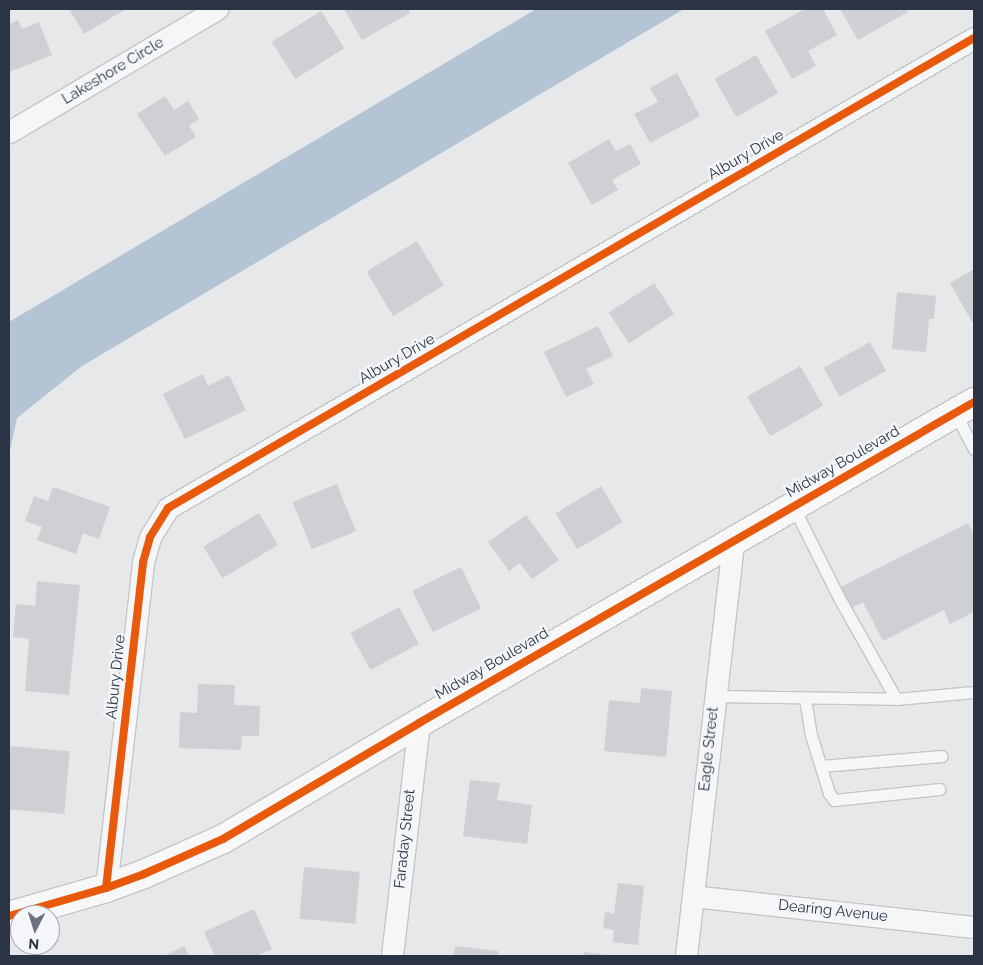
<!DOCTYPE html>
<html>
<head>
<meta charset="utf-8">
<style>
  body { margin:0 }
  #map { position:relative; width:983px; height:965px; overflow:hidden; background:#e6e8ea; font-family:Raleway,sans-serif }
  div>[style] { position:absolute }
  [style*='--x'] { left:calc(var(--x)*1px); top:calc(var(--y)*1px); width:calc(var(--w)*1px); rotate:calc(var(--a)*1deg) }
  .water>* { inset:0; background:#b4c4d5 }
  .building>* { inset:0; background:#ced0d3; transform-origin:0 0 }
  .roads { filter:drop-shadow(1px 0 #c4c6c8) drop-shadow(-1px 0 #c4c6c8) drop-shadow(0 1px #c4c6c8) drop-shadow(0 -1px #c4c6c8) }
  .lane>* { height:11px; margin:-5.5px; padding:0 5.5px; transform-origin:5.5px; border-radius:5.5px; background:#f5f6f7 }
  .street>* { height:21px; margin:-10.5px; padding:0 10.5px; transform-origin:10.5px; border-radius:10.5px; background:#f5f6f7 }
  .secondary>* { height:28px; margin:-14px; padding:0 14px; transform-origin:14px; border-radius:14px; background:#f8f8f8 }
  .cycleway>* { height:8px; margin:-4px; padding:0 4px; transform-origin:4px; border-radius:4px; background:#e8590c }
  span { translate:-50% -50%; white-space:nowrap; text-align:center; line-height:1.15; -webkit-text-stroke:4.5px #f4f6f9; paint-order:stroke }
  .street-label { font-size:15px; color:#2b3445 }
  .frame { position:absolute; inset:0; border:10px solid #2b3445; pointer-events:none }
  .north { position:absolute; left:10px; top:905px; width:50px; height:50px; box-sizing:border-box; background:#f4f6f9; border:1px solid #a4a8b1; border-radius:50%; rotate:185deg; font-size:14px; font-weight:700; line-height:20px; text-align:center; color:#2b3445 }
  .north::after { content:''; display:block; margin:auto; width:18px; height:22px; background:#6c737f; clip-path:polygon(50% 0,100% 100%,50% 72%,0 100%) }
</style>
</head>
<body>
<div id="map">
  <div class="water">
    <i style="clip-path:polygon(536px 9px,684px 9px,82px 366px,17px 418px,9px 455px,9px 322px)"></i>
  </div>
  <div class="building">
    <i style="clip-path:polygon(69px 9px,126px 9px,84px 34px)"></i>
    <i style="clip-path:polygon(344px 9px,408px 9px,410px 13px,362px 40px)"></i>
    <i style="clip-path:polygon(805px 9px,823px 9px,837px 35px,808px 51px,816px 66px,792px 79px,765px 31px)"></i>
    <i style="clip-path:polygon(840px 9px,906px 9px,908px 12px,858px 40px)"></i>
    <i style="left:321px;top:11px;width:44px;height:58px;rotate:58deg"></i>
    <i style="clip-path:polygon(18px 20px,22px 29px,39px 22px,52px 55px,9px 72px,9px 24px)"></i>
    <i style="left:756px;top:55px;width:44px;height:48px;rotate:60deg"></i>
    <i style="clip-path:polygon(677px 73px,700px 116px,650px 143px,634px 114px,658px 102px,650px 88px)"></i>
    <i style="clip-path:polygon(165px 96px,174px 110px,188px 101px,199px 119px,189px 126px,196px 137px,165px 156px,137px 114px)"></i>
    <i style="clip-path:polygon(609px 139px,616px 151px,630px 144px,641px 164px,612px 180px,618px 190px,592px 205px,568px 163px)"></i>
    <i style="left:417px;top:241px;width:52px;height:59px;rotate:59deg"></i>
    <i style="clip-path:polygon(974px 269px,974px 321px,972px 322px,950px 283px)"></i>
    <i style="left:654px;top:283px;width:37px;height:54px;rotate:57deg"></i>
    <i style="clip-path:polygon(897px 292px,936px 296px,934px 319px,929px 319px,926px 352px,892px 349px)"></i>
    <i style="clip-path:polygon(598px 326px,613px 356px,586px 369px,594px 384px,566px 397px,544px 352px)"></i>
    <i style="left:870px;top:342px;width:33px;height:53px;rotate:61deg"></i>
    <i style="left:800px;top:366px;width:46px;height:61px;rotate:60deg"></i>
    <i style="clip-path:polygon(203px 374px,208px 386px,229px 375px,246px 410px,185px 439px,163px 394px)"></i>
    <i style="left:337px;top:484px;width:51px;height:48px;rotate:68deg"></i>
    <i style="left:601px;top:486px;width:42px;height:53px;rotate:59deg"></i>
    <i style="clip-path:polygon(53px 487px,110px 507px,99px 539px,83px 533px,76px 554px,37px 540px,42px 527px,25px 521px,34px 496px,48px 501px)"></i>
    <i style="left:259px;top:513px;width:37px;height:65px;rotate:59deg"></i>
    <i style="clip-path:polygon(526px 515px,559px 560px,532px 579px,520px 563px,509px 571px,488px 542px)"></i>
    <i style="clip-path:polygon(968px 523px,974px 535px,974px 612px,950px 624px,944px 610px,883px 641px,863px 602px,851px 608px,841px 587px)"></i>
    <i style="left:461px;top:567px;width:46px;height:54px;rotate:64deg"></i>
    <i style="clip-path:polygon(37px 581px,80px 585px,69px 695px,25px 691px,29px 639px,13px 637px,16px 604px,35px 606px)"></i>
    <i style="left:399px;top:607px;width:42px;height:55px;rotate:62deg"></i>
    <i style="clip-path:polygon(198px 684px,235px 685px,234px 705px,260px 706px,259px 736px,242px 736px,241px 750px,179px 748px,180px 712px,197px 713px)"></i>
    <i style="clip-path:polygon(641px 688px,672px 691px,666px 757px,604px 751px,609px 700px,640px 703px)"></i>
    <i style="left:9px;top:746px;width:61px;height:63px;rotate:5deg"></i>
    <i style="clip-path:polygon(470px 780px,500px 783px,497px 800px,532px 805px,527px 844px,463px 836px)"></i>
    <i style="left:304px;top:867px;width:56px;height:52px;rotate:5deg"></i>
    <i style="clip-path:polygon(618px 883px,644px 886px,638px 945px,613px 942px,614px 930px,603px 928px,605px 912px,614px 914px)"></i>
    <i style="clip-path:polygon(254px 909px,272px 949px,256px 956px,215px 956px,204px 932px)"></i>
    <i style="clip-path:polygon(184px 946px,189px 956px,164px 956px)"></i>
    <i style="clip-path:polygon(455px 946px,498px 951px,498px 956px,454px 956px)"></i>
    <i style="clip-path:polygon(584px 952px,607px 955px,607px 956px,583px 956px)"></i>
  </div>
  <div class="roads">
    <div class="lane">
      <i style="--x:955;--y:413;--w:41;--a:62.2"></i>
      <i style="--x:793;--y:506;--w:101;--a:63.4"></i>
      <i style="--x:838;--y:596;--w:118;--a:60.6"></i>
      <i style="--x:715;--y:696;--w:181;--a:0.9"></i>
      <i style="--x:896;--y:699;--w:78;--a:-5.1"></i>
      <i style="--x:805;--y:698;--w:37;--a:81"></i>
      <i style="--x:811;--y:735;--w:61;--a:72.8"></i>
      <i style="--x:829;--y:793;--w:9;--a:54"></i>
      <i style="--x:834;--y:800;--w:106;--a:-6"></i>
      <i style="--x:821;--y:766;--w:121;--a:-4.7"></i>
    </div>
    <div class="street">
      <i style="--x:9;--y:132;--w:242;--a:-30.6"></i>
      <i style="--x:106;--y:888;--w:328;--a:-83.5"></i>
      <i style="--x:143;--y:562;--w:26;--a:-74"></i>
      <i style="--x:150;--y:537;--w:34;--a:-58"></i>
      <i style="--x:168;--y:508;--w:933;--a:-30.25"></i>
      <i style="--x:693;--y:896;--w:283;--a:6.3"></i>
      <i style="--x:392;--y:956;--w:235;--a:-83.4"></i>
      <i style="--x:686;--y:956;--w:418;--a:-83.5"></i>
    </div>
    <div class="secondary">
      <i style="--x:9;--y:916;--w:101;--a:-16.1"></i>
      <i style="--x:106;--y:888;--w:40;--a:-20.2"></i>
      <i style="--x:144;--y:874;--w:86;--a:-23.9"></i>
      <i style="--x:223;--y:839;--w:228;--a:-30.6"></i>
      <i style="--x:419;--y:723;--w:641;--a:-30.04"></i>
    </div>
  </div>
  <div class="cycleway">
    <i style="--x:106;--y:888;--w:328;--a:-83.5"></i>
    <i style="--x:143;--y:562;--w:26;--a:-74"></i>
    <i style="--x:150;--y:537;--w:34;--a:-58"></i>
    <i style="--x:168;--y:508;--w:933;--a:-30.25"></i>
    <i style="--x:9;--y:916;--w:101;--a:-16.1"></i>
    <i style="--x:106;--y:888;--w:40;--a:-20.2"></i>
    <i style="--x:144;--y:874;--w:86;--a:-23.9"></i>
    <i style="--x:223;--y:839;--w:228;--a:-30.6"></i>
    <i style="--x:419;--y:723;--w:641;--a:-30.04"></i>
  </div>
  <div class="street-label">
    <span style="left:113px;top:71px;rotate:-31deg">Lakeshore Circle</span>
    <span style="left:746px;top:155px;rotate:-30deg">Albury Drive</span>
    <span style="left:397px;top:359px;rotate:-30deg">Albury Drive</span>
    <span style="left:843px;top:462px;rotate:-30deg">Midway Boulevard</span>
    <span style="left:492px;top:664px;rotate:-30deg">Midway Boulevard</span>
    <span style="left:116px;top:677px;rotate:-84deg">Albury Drive</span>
    <span style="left:709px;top:749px;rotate:-84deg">Eagle Street</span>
    <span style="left:405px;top:839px;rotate:-84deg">Faraday Street</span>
    <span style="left:833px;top:911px;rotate:6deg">Dearing Avenue</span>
  </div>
  <div class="frame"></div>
  <div class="north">N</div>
</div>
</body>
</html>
